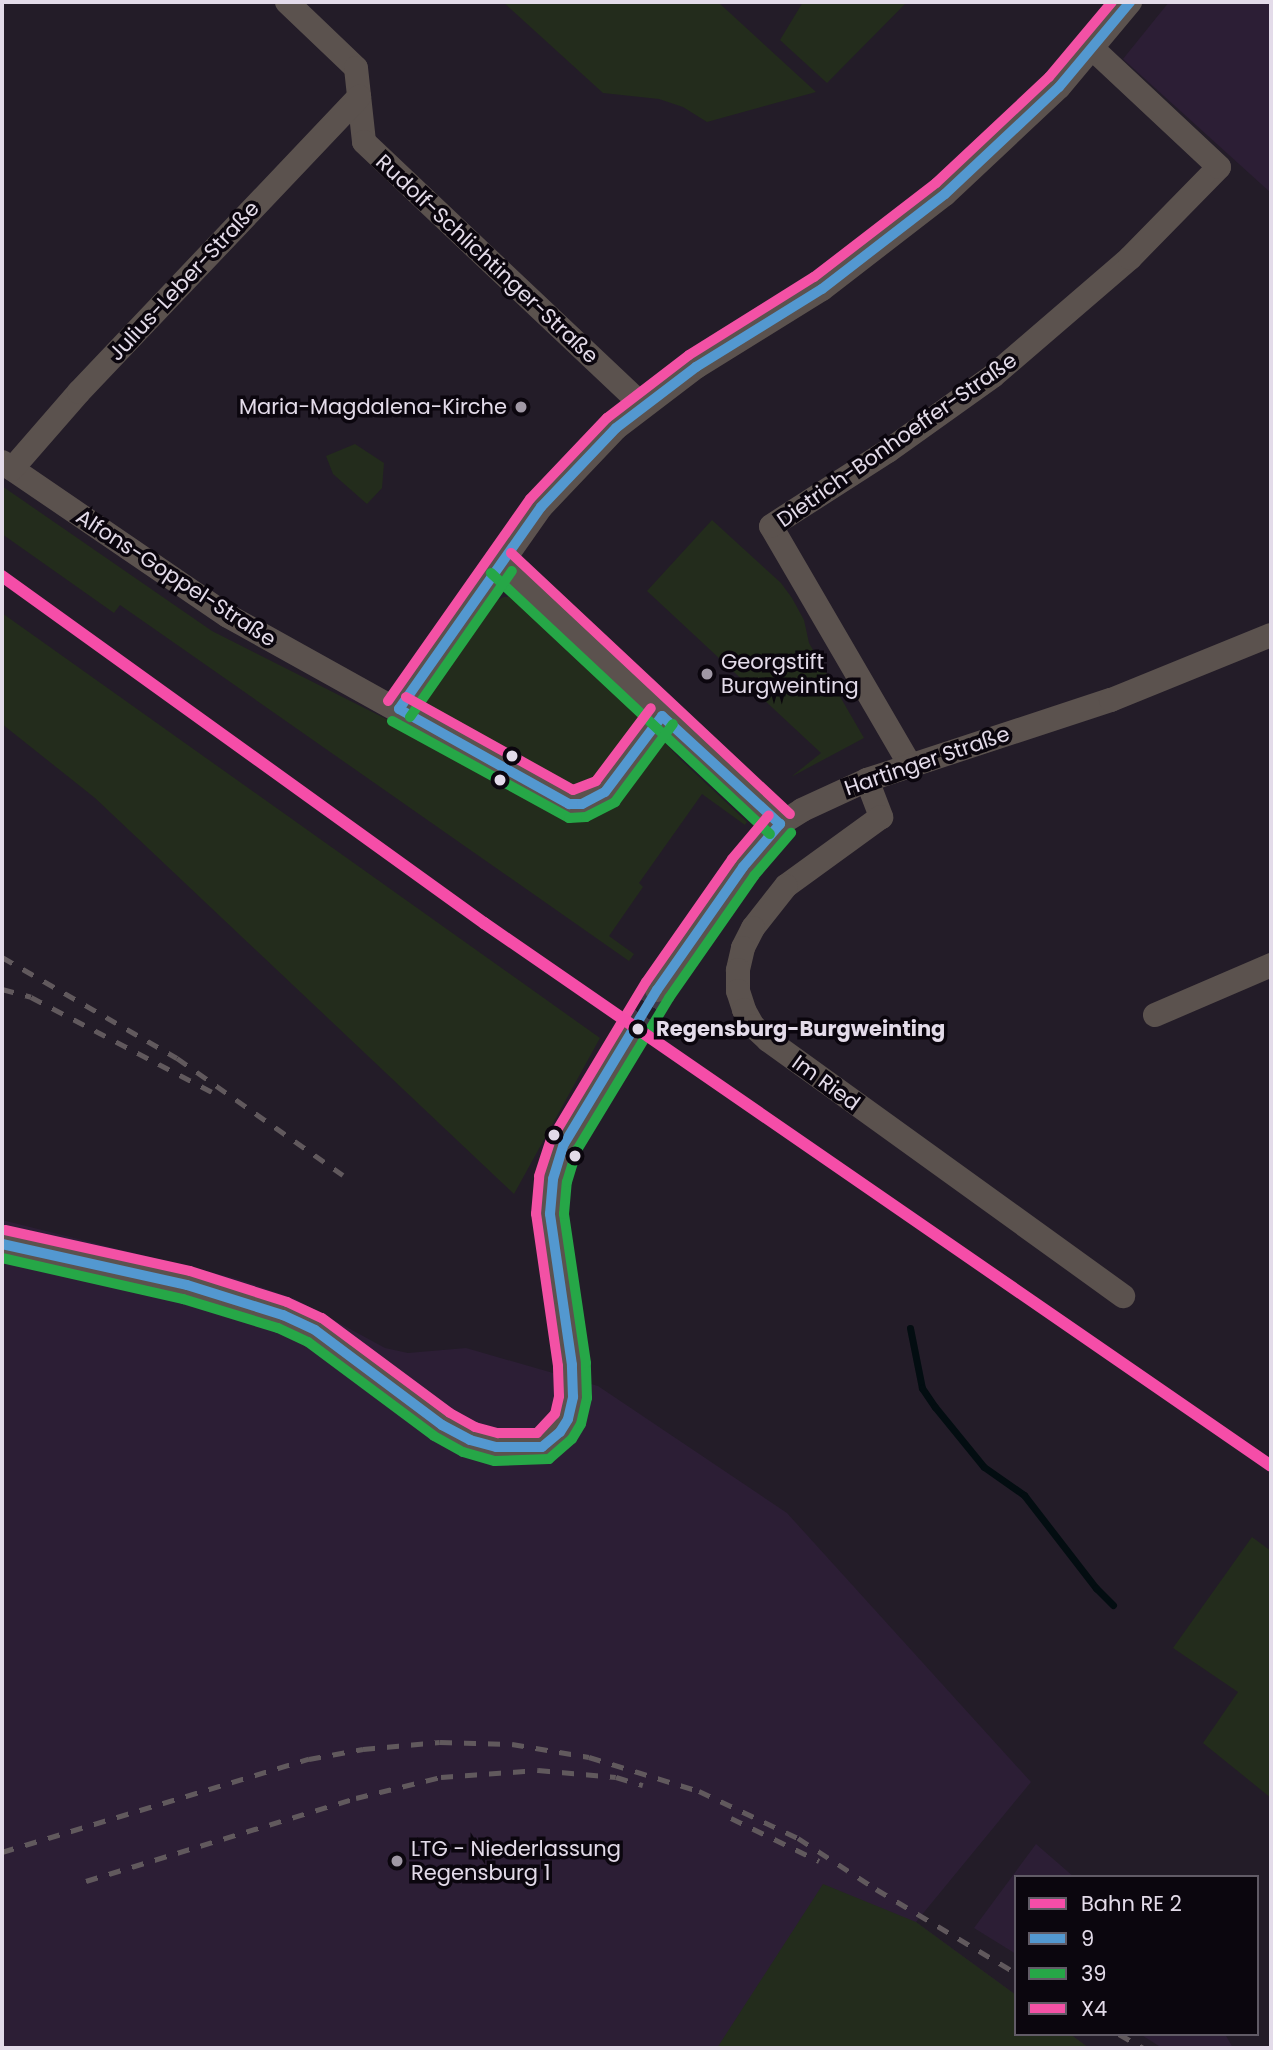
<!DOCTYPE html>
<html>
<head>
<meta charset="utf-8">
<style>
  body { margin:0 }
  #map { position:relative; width:1273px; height:2050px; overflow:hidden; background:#231c28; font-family:Poppins,sans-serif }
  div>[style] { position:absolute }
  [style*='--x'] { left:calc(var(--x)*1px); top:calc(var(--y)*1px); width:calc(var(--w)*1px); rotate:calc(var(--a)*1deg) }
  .built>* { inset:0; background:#2c1e35 }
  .green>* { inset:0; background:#232c1c }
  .stream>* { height:7px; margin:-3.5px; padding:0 3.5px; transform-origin:3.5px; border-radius:3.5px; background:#030d11 }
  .minor-tunnel>* { height:24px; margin-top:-12px; transform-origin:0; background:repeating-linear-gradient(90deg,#403945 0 24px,transparent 0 36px) }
  .minor>* { height:24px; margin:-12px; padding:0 12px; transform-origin:12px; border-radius:12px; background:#5b524e }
  .rail>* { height:5px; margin-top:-2.5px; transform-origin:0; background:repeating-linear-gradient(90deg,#61595d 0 12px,transparent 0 24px) }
  .bus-1>* { height:10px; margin:-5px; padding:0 5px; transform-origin:5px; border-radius:5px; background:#5398d0 }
  .bus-2>* { height:10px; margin:-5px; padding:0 5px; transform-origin:5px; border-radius:5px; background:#26a747 }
  .bus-3>* { height:10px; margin:-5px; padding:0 5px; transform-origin:5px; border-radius:5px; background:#f351a5 }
  .rail-1>* { height:12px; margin:-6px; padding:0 6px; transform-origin:6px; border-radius:6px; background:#f54da8 }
  .dots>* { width:19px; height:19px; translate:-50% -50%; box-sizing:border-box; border:4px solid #0b060e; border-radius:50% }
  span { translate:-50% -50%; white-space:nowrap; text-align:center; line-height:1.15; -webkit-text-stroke:7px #0b060e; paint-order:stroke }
  .street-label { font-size:21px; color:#e3dbe9 }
  .poi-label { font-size:21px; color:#e3dbe9 }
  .right { translate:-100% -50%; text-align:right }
  .left { translate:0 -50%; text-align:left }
  .stop-label { font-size:21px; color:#e3dbe9; font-weight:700 }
  .frame { position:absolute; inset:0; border:4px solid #e3dbe9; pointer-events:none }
  .legend { position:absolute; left:1014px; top:1875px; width:245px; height:161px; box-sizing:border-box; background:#0b060e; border:2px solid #615b66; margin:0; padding:9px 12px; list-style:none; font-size:21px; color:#e3dbe9 }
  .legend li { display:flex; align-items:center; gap:14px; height:35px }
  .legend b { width:35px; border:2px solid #615b66 }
</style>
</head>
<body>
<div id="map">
  <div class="built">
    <i style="clip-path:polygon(1169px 2px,1271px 2px,1271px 193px,1123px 59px)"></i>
    <i style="clip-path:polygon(2px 1220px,238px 1279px,295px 1299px,385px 1348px,408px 1353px,466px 1348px,598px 1386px,787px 1513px,1031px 1782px,916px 1922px,1016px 1995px,1016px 2034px,1070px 2034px,1089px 2048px,2px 2048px)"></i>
    <i style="clip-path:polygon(1036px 1844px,1074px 1877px,1016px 1877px,1016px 1954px,974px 1928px)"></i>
    <i style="clip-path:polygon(1140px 2034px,1225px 2034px,1233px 2048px,1162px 2048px)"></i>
  </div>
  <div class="green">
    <i style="clip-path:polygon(503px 2px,718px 2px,816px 92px,707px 122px,683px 107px,659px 99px,603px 93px)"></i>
    <i style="clip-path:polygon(803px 2px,907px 2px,827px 83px,780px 40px)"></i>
    <i style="clip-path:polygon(355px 444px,384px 463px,382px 488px,367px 504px,333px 474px,326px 456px)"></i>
    <i style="clip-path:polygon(2px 486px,212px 631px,402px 727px,488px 605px,504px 597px,513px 597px,523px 601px,626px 700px,680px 759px,747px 822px,745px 825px,702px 794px,639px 883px,643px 887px,609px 936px,634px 954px,629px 961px,120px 605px,114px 613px,2px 534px)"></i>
    <i style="clip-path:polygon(712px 520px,781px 583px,792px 598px,804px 620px,809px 643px,864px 738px,791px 777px,821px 753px,647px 591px)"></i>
    <i style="clip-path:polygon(2px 613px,600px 1038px,514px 1194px,95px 798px,2px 724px)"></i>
    <i style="clip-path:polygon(1252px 1537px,1271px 1551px,1271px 1798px,1203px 1743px,1238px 1692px,1173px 1648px)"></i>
    <i style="clip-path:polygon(823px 1884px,916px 1922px,1016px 1995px,1016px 2034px,1070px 2034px,1089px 2048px,717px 2048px)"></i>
  </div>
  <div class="stream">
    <i style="--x:910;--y:1328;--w:61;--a:78.7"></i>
    <i style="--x:922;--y:1388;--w:23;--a:56"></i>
    <i style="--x:935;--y:1407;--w:77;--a:50.8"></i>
    <i style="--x:984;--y:1467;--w:49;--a:35"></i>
    <i style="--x:1024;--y:1495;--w:118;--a:52.3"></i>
    <i style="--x:1096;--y:1588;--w:24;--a:45"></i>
  </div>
  <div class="minor-tunnel">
    <i style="--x:628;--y:1034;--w:53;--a:-56.6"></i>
  </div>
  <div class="minor">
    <i style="--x:287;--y:2;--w:95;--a:43.7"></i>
    <i style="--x:356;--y:68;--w:74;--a:83.8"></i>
    <i style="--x:364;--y:142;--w:384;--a:43.4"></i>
    <i style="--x:2;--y:462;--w:273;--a:34.3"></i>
    <i style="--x:228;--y:616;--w:376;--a:29.1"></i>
    <i style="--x:557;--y:799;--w:25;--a:11"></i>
    <i style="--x:582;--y:804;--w:26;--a:-28"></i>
    <i style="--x:605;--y:792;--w:95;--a:-53.1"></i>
    <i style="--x:12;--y:469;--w:102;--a:-49"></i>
    <i style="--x:79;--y:392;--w:407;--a:-46.5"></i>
    <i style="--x:501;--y:563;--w:382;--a:43.1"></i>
    <i style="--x:399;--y:709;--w:247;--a:-54.9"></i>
    <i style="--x:541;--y:507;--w:109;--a:-46.5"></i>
    <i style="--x:616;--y:428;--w:101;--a:-37.3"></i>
    <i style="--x:696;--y:367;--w:148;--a:-31.8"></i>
    <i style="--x:822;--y:289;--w:155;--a:-37.7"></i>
    <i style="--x:945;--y:194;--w:156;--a:-43.2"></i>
    <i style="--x:1059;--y:87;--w:111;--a:-50.1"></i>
    <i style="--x:910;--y:765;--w:276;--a:-120.2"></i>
    <i style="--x:771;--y:526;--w:139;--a:-32.7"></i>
    <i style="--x:888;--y:451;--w:129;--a:-35.5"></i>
    <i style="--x:993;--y:376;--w:181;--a:-40.7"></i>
    <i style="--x:1130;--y:258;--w:127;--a:-45.6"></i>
    <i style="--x:1219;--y:167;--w:173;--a:-136.9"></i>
    <i style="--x:867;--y:780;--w:40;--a:69"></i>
    <i style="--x:881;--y:817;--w:117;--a:144"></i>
    <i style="--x:786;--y:886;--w:53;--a:128.2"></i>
    <i style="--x:753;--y:928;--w:22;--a:117"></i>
    <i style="--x:743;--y:948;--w:23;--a:103"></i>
    <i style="--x:738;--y:970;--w:21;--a:90"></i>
    <i style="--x:738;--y:991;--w:20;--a:72"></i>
    <i style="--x:744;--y:1010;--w:18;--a:61"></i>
    <i style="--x:753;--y:1026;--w:21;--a:43"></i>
    <i style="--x:768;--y:1040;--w:438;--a:35.8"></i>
    <i style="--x:657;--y:990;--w:150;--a:-55"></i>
    <i style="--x:743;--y:867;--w:57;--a:-49.3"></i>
    <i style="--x:780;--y:824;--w:26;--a:-32"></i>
    <i style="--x:802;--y:810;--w:72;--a:-24.8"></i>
    <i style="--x:867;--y:780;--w:257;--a:-18.2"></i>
    <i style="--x:1111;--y:700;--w:173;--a:-22.1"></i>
    <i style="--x:1155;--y:1015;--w:126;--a:-23.3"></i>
    <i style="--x:2;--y:1244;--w:189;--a:12.5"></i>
    <i style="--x:187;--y:1285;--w:101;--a:17.4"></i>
    <i style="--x:283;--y:1315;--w:35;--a:25"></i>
    <i style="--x:315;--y:1330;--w:159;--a:36.8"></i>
    <i style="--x:442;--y:1425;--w:32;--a:28"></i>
    <i style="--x:470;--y:1440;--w:27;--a:15"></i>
    <i style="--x:496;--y:1447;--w:46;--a:0"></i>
    <i style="--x:542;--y:1447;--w:23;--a:-40"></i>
    <i style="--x:560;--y:1432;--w:15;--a:-58"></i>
    <i style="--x:568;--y:1419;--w:23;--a:-77"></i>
    <i style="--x:573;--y:1397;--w:32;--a:-92"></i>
    <i style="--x:572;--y:1365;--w:153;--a:-98.3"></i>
    <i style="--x:550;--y:1214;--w:35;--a:-85"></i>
    <i style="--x:553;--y:1179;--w:37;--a:-73"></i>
    <i style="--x:564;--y:1144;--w:127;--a:-59.8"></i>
  </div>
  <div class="rail">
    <i style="--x:2;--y:957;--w:202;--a:30"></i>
    <i style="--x:177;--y:1058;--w:203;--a:35.2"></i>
    <i style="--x:2;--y:989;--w:30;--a:15"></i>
    <i style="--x:31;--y:997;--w:204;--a:27.7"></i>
    <i style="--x:731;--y:1818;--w:98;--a:26"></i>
    <i style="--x:2;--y:1852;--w:321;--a:-16.9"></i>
    <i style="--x:309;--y:1759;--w:55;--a:-10.5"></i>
    <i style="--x:363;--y:1749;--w:77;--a:-5.2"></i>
    <i style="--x:440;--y:1742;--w:72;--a:1.6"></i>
    <i style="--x:512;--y:1744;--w:78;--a:9.6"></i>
    <i style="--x:589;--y:1757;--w:115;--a:17.2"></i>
    <i style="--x:699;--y:1791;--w:110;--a:25.4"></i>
    <i style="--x:798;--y:1838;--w:93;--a:33.2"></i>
    <i style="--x:876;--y:1889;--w:163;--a:31"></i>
    <i style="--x:86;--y:1881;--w:282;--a:-17.1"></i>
    <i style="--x:356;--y:1798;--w:88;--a:-13.9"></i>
    <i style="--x:441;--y:1777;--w:97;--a:-4.1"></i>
    <i style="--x:538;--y:1770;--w:78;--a:5.1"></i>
    <i style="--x:616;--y:1777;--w:28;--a:17"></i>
    <i style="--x:1119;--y:2034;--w:28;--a:30"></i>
  </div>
  <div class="bus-1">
    <i style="--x:399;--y:709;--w:247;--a:-54.9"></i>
    <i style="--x:541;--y:507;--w:109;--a:-46.5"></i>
    <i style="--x:616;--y:428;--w:101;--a:-37.3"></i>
    <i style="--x:696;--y:367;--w:148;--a:-31.8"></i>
    <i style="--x:822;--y:289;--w:155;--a:-37.7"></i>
    <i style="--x:945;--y:194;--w:156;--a:-43.2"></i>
    <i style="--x:1059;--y:87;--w:111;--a:-50.1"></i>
    <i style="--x:399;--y:709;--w:195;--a:29.2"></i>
    <i style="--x:569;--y:804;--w:13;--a:0"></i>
    <i style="--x:582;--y:804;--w:26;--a:-28"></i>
    <i style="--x:605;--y:792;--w:95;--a:-53.1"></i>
    <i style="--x:662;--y:716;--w:160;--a:42.5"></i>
    <i style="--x:2;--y:1244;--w:189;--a:12.5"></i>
    <i style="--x:187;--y:1285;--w:101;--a:17.4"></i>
    <i style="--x:283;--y:1315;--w:35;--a:25"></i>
    <i style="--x:315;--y:1330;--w:159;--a:36.8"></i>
    <i style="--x:442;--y:1425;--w:32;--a:28"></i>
    <i style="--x:470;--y:1440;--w:27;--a:15"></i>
    <i style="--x:496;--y:1447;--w:46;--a:0"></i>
    <i style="--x:542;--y:1447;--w:23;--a:-40"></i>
    <i style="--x:560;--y:1432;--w:15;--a:-58"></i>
    <i style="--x:568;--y:1419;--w:23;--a:-77"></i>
    <i style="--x:573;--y:1397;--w:32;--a:-92"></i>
    <i style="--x:572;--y:1365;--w:153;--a:-98.3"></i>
    <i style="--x:550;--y:1214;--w:35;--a:-85"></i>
    <i style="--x:553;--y:1179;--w:37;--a:-73"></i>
    <i style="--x:564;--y:1144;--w:180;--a:-58.9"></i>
    <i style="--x:657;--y:990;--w:150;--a:-55"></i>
    <i style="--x:743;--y:867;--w:57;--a:-49.3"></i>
  </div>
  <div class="bus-2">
    <i style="--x:491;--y:573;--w:382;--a:43.1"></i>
    <i style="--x:410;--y:717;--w:178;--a:-55.1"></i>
    <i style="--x:392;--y:721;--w:202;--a:28.7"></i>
    <i style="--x:569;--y:818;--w:17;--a:-3"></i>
    <i style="--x:586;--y:817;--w:33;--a:-27"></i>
    <i style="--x:615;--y:802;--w:97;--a:-53.4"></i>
    <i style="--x:2;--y:1258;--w:186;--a:12.8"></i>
    <i style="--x:183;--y:1299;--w:99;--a:17"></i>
    <i style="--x:278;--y:1328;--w:33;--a:25"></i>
    <i style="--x:308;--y:1342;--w:157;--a:36.7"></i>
    <i style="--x:434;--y:1436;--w:33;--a:29"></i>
    <i style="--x:463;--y:1452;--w:33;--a:16"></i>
    <i style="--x:495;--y:1461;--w:54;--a:-2.1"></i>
    <i style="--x:549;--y:1459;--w:30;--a:-41"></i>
    <i style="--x:572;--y:1439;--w:17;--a:-59"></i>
    <i style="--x:581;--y:1424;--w:27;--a:-77"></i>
    <i style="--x:587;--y:1398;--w:35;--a:-92"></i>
    <i style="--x:586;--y:1363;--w:151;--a:-98.4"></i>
    <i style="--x:564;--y:1214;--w:32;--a:-85"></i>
    <i style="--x:567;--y:1182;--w:34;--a:-73"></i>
    <i style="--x:577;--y:1150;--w:178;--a:-58.8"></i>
    <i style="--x:669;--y:998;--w:149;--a:-55.1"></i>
    <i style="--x:754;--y:876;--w:57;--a:-49.3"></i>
  </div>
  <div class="bus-3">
    <i style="--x:511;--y:553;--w:382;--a:43.1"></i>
    <i style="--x:406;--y:697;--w:191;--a:29.1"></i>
    <i style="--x:573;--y:790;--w:25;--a:-21"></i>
    <i style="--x:596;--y:781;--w:91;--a:-53"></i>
    <i style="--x:388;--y:701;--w:247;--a:-54.9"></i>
    <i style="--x:530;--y:499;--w:112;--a:-46.5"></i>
    <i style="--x:607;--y:418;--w:103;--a:-37.5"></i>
    <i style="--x:689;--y:355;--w:147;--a:-32"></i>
    <i style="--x:814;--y:277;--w:154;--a:-37.6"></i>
    <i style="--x:936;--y:183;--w:155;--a:-43.2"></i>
    <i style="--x:1049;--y:77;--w:98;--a:-50"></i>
    <i style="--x:5;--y:1230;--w:189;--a:12.5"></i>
    <i style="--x:190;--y:1271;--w:102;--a:17.7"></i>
    <i style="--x:287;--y:1302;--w:38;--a:25"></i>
    <i style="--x:322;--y:1318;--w:159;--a:36.6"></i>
    <i style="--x:450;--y:1413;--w:29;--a:29"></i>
    <i style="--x:475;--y:1427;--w:24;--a:15"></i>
    <i style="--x:498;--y:1433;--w:39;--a:0"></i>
    <i style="--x:537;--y:1433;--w:26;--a:-47"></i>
    <i style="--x:555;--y:1414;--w:18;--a:-77"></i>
    <i style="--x:559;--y:1396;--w:30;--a:-92"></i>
    <i style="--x:558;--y:1366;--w:154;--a:-98.2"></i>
    <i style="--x:536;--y:1214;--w:38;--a:-85"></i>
    <i style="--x:539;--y:1176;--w:38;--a:-72"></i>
    <i style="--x:551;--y:1140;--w:184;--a:-59"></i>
    <i style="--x:646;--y:982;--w:150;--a:-55"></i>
    <i style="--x:732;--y:859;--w:57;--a:-49.9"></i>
  </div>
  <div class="rail-1">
    <i style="--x:2;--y:576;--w:594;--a:35.75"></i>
    <i style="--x:484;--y:923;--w:956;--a:34.6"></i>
  </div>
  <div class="dots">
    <i style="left:521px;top:407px;background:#a098a5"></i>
    <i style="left:707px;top:674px;background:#a098a5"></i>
    <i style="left:512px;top:756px;background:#e3dbe9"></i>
    <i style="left:500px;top:780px;background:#e3dbe9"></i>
    <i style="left:638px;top:1029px;background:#e3dbe9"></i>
    <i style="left:554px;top:1135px;background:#e3dbe9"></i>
    <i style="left:575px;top:1156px;background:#e3dbe9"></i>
    <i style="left:397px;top:1861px;background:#a098a5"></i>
  </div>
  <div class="street-label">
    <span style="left:487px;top:259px;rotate:43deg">Rudolf-Schlichtinger-Straße</span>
    <span style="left:184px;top:281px;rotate:-47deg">Julius-Leber-Straße</span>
    <span style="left:897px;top:440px;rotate:-35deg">Dietrich-Bonhoeffer-Straße</span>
    <span style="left:176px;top:578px;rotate:33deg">Alfons-Goppel-Straße</span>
    <span style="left:927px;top:761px;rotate:-19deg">Hartinger Straße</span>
    <span style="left:826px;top:1083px;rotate:36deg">Im Ried</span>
  </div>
  <div class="poi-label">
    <span class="right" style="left:507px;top:407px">Maria-Magdalena-Kirche</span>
    <span class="left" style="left:721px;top:674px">Georgstift<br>Burgweinting</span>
    <span class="left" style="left:411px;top:1861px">LTG - Niederlassung<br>Regensburg 1</span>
  </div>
  <div class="stop-label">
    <span class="left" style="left:656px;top:1029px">Regensburg-Burgweinting</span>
  </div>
  <div class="frame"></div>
  <ul class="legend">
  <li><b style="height:9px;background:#f54da8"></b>Bahn RE 2</li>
  <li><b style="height:9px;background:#5398d0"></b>9</li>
  <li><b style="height:9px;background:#26a747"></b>39</li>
  <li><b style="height:9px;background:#f351a5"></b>X4</li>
  </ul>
</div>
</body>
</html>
